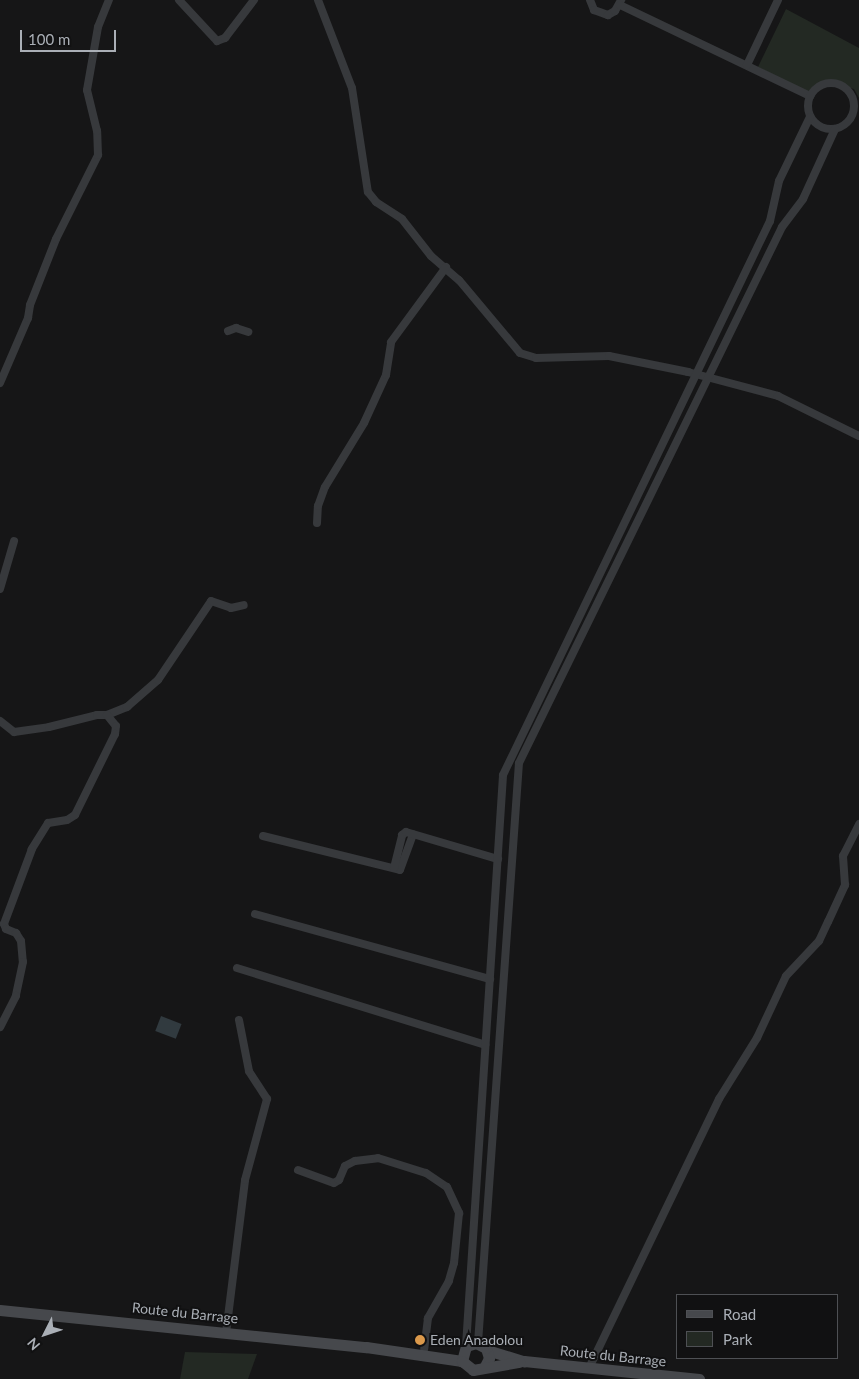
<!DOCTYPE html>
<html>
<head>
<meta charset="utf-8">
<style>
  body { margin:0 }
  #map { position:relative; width:859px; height:1379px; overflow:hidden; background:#161617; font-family:Lato,sans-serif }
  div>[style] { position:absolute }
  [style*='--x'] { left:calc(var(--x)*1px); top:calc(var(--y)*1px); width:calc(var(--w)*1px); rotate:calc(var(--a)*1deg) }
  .green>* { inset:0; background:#232923 }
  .water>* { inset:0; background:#313a3f; transform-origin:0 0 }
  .street>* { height:8px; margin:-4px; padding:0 4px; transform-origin:4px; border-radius:4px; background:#37393c }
  .street>.ring { margin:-4px; padding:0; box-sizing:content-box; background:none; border:8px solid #37393c; border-radius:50% }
  .secondary>* { height:11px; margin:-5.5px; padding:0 5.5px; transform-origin:5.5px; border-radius:5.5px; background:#46484c }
  .dots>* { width:14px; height:14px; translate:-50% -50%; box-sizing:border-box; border:2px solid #111112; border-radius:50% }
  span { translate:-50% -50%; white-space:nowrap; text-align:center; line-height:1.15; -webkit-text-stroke:4px #111112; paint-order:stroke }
  .street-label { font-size:14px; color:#aaafb6 }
  .poi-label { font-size:14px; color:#aaafb6 }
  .left { translate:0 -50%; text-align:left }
  .legend { position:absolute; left:676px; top:1294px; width:162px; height:65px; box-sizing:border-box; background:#111112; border:1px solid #4e5054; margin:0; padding:6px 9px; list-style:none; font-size:15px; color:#aaafb6 }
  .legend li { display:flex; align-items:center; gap:10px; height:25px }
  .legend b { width:25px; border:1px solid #4e5054 }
  .north { position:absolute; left:20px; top:1309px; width:50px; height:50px; -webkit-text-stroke:4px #111112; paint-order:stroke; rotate:229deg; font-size:14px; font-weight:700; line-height:20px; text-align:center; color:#aaafb6 }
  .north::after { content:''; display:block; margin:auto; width:18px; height:22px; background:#aaafb6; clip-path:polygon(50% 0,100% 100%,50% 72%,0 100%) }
  .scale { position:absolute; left:20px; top:30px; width:96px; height:22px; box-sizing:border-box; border:2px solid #aaafb6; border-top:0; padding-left:6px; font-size:15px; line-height:18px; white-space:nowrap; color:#aaafb6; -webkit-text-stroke:4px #111112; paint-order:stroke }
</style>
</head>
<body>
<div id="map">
  <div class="green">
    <i style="clip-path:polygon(786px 9px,859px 48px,859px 98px,854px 89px,829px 82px,810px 93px,758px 67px)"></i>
    <i style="clip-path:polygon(185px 1352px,257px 1354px,248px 1379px,180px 1379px)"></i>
  </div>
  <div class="water">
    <i style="left:161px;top:1016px;width:22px;height:16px;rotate:21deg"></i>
  </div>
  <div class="street">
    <i style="--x:179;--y:0;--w:56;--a:47.2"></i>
    <i style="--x:217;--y:41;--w:9;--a:-21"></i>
    <i style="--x:225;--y:38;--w:48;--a:-52.7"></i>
    <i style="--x:318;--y:0;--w:94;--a:68.9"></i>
    <i style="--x:352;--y:88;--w:105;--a:81.3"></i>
    <i style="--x:368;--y:192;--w:13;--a:51"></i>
    <i style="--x:376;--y:202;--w:31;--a:33"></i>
    <i style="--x:402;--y:219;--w:47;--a:51.9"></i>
    <i style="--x:431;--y:256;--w:37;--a:41"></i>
    <i style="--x:459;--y:280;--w:95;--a:50.1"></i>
    <i style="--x:520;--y:353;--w:17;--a:17"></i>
    <i style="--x:536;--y:358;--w:73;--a:-1.6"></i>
    <i style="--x:609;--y:356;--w:81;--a:11.4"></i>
    <i style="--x:688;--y:372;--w:93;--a:14.9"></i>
    <i style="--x:778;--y:396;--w:90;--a:26.3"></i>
    <i style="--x:590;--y:0;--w:11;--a:68"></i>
    <i style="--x:594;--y:10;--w:15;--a:20"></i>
    <i style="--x:608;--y:15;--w:8;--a:-30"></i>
    <i style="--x:615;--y:11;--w:13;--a:-61"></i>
    <i style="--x:620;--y:5;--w:211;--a:25.6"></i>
    <i style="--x:747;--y:65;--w:72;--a:-64.5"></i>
    <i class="ring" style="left:808px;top:83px;width:38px;height:38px"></i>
    <i style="--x:228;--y:331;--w:9;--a:-21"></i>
    <i style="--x:236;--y:328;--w:13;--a:18"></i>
    <i style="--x:0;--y:383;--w:71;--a:-66.7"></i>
    <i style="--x:28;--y:318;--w:13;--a:-81"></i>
    <i style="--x:30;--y:305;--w:71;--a:-68.5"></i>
    <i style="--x:56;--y:239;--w:94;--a:-63.4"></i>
    <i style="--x:98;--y:155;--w:24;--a:-92"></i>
    <i style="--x:97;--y:131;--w:42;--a:-103.7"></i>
    <i style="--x:87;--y:90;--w:64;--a:-80.1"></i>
    <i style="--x:98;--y:27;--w:29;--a:-68"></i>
    <i style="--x:317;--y:523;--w:17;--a:-87"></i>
    <i style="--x:318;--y:506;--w:20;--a:-70"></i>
    <i style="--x:325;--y:487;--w:75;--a:-58.6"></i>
    <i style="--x:364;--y:423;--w:53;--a:-65.4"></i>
    <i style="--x:386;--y:375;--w:33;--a:-81"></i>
    <i style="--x:391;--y:342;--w:93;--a:-53.7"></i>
    <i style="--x:0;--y:589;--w:50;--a:-73.7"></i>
    <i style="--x:107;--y:715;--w:22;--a:-22"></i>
    <i style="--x:127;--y:707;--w:41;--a:-41.1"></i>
    <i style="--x:158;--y:680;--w:95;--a:-56.1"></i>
    <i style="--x:211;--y:601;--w:21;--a:19"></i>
    <i style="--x:231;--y:608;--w:13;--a:-13"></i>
    <i style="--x:0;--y:721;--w:18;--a:38"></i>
    <i style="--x:14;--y:732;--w:35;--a:-8"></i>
    <i style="--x:49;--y:727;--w:49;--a:-14"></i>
    <i style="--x:97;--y:715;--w:10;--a:0"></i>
    <i style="--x:107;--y:715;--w:14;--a:51"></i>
    <i style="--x:116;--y:726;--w:8;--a:97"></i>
    <i style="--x:115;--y:734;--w:90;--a:116.3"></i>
    <i style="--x:75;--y:815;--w:9;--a:148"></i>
    <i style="--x:67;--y:820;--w:19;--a:171"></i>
    <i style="--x:48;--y:823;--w:31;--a:122"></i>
    <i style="--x:32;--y:849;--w:80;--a:110.5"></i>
    <i style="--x:4;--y:924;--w:5;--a:68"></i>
    <i style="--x:6;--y:929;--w:11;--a:22"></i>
    <i style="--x:16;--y:933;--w:9;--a:58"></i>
    <i style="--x:21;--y:941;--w:21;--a:85"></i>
    <i style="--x:23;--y:962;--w:35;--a:102"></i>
    <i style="--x:16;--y:996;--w:35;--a:117"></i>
    <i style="--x:263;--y:836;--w:141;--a:13.9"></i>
    <i style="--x:400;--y:870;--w:38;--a:-70"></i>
    <i style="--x:394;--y:868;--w:34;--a:-76"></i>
    <i style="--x:402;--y:835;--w:5;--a:-37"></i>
    <i style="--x:406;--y:832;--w:96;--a:16.4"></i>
    <i style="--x:255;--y:914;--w:244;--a:15.5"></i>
    <i style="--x:237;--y:968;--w:260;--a:17.2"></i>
    <i style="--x:298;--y:1170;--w:38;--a:20"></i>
    <i style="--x:334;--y:1183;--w:6;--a:-31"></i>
    <i style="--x:339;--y:1180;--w:15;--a:-67"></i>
    <i style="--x:345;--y:1166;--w:11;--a:-27"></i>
    <i style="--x:355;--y:1161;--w:23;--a:-7"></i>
    <i style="--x:378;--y:1158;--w:50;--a:17.4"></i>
    <i style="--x:426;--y:1173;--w:25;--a:34"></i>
    <i style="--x:447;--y:1187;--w:29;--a:65"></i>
    <i style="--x:459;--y:1213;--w:50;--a:95.7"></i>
    <i style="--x:454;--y:1263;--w:19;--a:106"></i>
    <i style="--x:449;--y:1281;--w:43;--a:119.6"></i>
    <i style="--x:428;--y:1318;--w:31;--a:97"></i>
    <i style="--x:226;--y:1333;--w:154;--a:-82.9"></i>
    <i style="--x:245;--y:1180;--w:84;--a:-74.8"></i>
    <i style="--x:267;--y:1099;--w:33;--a:-123"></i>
    <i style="--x:249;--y:1071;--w:52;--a:-101.1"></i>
    <i style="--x:478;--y:1343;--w:581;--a:-85.96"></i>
    <i style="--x:519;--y:763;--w:597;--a:-63.86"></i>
    <i style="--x:782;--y:227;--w:35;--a:-53"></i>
    <i style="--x:803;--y:199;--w:77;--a:-65.4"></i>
    <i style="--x:466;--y:1346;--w:572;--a:-86.29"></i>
    <i style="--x:503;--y:775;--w:615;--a:-64.27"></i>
    <i style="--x:770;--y:221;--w:41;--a:-77.3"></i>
    <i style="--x:779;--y:181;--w:71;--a:-64.2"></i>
    <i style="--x:590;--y:1366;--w:297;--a:-64.2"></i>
    <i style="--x:719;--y:1099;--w:72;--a:-58.1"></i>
    <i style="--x:757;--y:1038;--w:68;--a:-64.9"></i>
    <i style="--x:786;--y:976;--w:48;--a:-46.7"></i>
    <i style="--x:819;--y:941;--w:21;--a:-65"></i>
    <i style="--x:828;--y:922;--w:41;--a:-65.3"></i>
    <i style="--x:845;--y:885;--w:29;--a:-94"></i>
    <i style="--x:843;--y:856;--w:36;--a:-63"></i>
  </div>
  <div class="secondary">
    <i style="--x:0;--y:1310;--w:368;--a:5.8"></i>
    <i style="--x:366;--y:1347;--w:97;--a:8.3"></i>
    <i style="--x:487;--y:1350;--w:39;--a:17"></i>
    <i style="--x:524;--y:1361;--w:176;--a:5.9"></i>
    <i style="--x:485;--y:1366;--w:9;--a:-63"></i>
    <i style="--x:489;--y:1358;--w:10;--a:-107"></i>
    <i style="--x:486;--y:1348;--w:11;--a:-153"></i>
    <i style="--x:476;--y:1343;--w:10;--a:163"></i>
    <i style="--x:466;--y:1346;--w:16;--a:105"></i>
    <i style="--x:462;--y:1361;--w:14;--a:39"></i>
    <i style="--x:473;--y:1370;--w:47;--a:-9.9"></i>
  </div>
  <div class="dots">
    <i style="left:420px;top:1340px;background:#db994b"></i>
  </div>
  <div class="street-label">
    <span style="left:185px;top:1313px;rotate:6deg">Route du Barrage</span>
    <span style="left:613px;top:1356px;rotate:6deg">Route du Barrage</span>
  </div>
  <div class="poi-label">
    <span class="left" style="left:430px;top:1340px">Eden Anadolou</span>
  </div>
  <ul class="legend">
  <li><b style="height:6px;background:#46484c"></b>Road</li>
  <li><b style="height:14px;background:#232923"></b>Park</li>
  </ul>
  <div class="north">N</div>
  <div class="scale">100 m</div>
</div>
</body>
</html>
